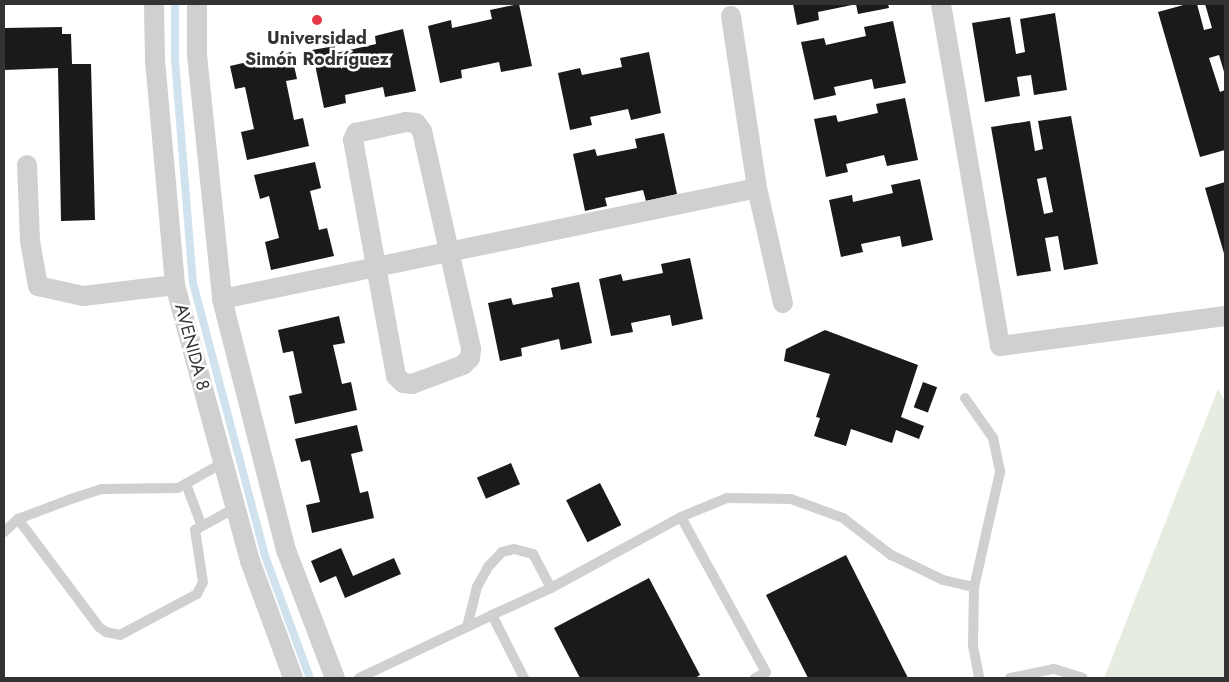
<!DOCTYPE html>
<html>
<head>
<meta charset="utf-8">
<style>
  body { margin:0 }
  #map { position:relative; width:1229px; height:682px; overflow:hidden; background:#fff; font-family:Jost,sans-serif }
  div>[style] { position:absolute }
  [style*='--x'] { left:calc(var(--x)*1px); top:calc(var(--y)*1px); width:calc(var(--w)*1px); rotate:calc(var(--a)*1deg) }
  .green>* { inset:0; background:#e6ecdf }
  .stream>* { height:8px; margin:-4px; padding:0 4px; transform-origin:4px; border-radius:4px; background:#cfe2ee }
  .building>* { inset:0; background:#1a1a1a; transform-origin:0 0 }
  .service>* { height:10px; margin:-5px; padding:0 5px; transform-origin:5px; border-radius:5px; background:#d0d0d0 }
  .minor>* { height:20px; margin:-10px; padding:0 10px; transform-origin:10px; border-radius:10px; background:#d0d0d0 }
  .dots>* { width:14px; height:14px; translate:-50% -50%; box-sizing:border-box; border:2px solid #fff; border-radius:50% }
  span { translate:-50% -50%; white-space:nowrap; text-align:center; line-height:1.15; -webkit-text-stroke:5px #fff; paint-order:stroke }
  .poi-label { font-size:18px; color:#333; font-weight:700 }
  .street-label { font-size:18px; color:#333 }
  .frame { position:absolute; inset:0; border:5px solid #333; pointer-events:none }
</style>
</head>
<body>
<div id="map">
  <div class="green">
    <i style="clip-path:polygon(1218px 389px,1225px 401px,1225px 678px,1104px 678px)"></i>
  </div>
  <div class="stream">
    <i style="--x:175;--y:4;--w:56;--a:90"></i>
    <i style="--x:175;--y:60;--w:224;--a:85.4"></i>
    <i style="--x:193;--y:283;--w:282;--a:75.2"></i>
    <i style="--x:265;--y:556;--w:130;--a:69.8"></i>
  </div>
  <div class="building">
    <i style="clip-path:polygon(519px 4px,532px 66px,501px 72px,499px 62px,461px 70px,462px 78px,440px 83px,428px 26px,451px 20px,452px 28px,492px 19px,490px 10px)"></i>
    <i style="clip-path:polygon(793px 4px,852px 4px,852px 5px,818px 12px,819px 20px,797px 25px)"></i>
    <i style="clip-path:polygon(856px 4px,888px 4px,889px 8px,858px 14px)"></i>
    <i style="clip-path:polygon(1187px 4px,1197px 4px,1204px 30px,1212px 28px,1205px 4px,1225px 4px,1225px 75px,1219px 55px,1209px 58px,1220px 92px,1225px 90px,1225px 150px,1200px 157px,1158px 12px)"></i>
    <i style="clip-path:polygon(1055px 13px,1067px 90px,1034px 95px,1031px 75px,1017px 77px,1020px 96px,985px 102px,972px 23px,1010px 17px,1016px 54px,1025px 52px,1020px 19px)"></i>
    <i style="clip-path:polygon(893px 21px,906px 83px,874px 89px,872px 79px,834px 87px,836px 95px,814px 100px,801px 42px,824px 38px,826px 45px,866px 36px,864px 27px)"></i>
    <i style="clip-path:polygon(62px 27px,62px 34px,71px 34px,72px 64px,91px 64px,95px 220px,61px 221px,58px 68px,4px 70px,4px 28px)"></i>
    <i style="clip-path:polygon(403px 29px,416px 91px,385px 97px,383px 87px,345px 95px,346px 103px,324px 108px,312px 50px,335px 46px,336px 53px,376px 44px,375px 36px)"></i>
    <i style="clip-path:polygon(291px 52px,297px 79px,286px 81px,294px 120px,303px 118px,309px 146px,247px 160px,241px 132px,254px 129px,245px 87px,235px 89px,230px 66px)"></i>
    <i style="clip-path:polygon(649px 52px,661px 113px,631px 120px,628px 109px,590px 117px,592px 125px,570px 130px,558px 73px,580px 68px,582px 75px,622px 67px,620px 58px)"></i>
    <i style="clip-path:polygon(905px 98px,918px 160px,887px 166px,884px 155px,846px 164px,848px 172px,826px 177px,814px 119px,836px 115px,838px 122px,878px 113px,876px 104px)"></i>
    <i style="clip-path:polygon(evenodd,1071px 116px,1098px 264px,1064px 270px,1058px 236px,1045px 238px,1051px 271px,1017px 276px,991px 127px,1030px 121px,1035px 151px,1043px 149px,1038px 121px,1071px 116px,1046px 177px,1053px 212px,1044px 214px,1037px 179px,1046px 177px)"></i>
    <i style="clip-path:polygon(664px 133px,677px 194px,646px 201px,643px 190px,605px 198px,607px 206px,585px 211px,573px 154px,595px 149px,597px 156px,637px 148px,635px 139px)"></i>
    <i style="clip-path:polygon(315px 162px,321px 188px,310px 191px,319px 230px,327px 228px,334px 256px,271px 270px,265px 242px,279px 238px,269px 196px,260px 199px,254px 175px)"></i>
    <i style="clip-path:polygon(920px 179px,933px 240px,902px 247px,900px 236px,861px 244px,863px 252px,841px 257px,829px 200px,852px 195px,853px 202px,893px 193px,891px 185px)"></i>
    <i style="clip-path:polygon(1225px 182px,1225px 257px,1205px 188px)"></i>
    <i style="clip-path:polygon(690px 258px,703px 319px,672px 326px,670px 315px,631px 323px,633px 332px,611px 336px,599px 279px,621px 274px,623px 281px,663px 273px,661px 264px)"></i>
    <i style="clip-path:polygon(579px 282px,592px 343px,561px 350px,559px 339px,521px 348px,522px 356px,500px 361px,488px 303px,511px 298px,513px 305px,553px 297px,551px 288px)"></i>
    <i style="clip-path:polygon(339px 316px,345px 343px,333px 345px,342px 384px,351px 382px,357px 410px,295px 424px,289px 396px,302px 393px,293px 351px,283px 353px,278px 330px)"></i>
    <i style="clip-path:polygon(825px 330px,918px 365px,901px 417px,924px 426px,919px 439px,896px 430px,892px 443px,851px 429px,846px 446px,814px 436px,820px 418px,816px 417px,830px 374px,784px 361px,786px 349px)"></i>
    <i style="left:923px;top:382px;width:15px;height:27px;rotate:20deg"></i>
    <i style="clip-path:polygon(357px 425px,363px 451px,351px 454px,360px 493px,368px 491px,374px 518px,312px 533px,306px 505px,320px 502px,310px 460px,301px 462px,295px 439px)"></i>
    <i style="left:511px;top:463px;width:23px;height:37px;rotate:67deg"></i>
    <i style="left:600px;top:483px;width:47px;height:38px;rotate:63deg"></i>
    <i style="clip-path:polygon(341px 548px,353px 576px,394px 558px,401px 574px,345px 598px,336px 576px,320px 583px,311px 561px)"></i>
    <i style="clip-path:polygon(846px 555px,908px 678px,808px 678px,766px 595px)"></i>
    <i style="clip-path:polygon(649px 578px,700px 675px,695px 678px,580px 678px,554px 628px)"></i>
  </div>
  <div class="service">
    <i style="--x:965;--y:398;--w:49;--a:55"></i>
    <i style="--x:993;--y:438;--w:35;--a:78"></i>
    <i style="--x:1000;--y:472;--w:118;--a:102.7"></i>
    <i style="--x:974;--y:587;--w:59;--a:91"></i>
    <i style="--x:973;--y:646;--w:33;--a:79"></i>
    <i style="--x:186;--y:484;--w:43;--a:69.4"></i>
    <i style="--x:681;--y:517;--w:177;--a:61.3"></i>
    <i style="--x:766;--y:672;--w:13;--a:151"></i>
    <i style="--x:18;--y:519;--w:135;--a:53.1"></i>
    <i style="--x:99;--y:627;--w:9;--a:36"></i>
    <i style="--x:106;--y:632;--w:14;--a:12"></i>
    <i style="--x:120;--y:635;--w:87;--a:-28"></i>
    <i style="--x:197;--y:594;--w:13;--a:-63"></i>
    <i style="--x:203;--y:582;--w:53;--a:-98.7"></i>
    <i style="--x:195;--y:530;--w:46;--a:-28.8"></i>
    <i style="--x:4;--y:532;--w:19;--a:-43"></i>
    <i style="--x:18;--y:519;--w:57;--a:-20.7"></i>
    <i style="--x:71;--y:499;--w:33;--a:-18"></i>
    <i style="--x:102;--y:489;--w:76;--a:-0.8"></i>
    <i style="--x:178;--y:488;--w:51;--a:-29.1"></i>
    <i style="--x:467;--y:627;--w:41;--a:-76"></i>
    <i style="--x:477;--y:587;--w:23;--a:-61"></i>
    <i style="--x:488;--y:567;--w:21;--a:-47"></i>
    <i style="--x:502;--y:552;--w:12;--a:-14"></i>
    <i style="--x:514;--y:549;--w:20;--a:15"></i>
    <i style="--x:533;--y:554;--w:38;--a:62"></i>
    <i style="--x:359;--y:678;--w:147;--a:-25.3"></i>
    <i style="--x:524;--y:678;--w:71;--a:-116.9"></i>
    <i style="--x:492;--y:615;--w:65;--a:-24.6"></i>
    <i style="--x:551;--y:588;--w:148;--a:-28.6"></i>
    <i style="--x:681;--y:517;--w:50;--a:-22.4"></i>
    <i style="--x:727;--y:498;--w:64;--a:0.9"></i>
    <i style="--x:791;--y:499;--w:55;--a:20.1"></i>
    <i style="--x:843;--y:518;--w:61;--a:37.6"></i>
    <i style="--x:891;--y:555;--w:19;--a:25"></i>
    <i style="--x:908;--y:563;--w:39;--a:26"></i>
    <i style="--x:943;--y:580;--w:32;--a:13"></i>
    <i style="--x:1010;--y:678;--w:45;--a:-11.6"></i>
    <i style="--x:1054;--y:669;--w:30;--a:17"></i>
  </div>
  <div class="minor">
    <i style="--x:154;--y:4;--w:56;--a:89"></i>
    <i style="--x:155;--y:60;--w:226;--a:84.9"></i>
    <i style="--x:175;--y:285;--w:286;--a:74.8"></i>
    <i style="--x:250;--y:561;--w:125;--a:69.8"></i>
    <i style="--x:197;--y:4;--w:51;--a:90"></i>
    <i style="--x:197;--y:55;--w:245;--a:84.1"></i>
    <i style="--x:222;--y:299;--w:259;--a:75.7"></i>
    <i style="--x:286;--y:550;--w:137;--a:69.1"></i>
    <i style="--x:941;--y:4;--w:347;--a:80.2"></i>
    <i style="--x:1000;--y:346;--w:227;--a:-7.6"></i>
    <i style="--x:406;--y:122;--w:10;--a:6"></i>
    <i style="--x:416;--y:123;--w:10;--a:53"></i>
    <i style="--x:422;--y:131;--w:223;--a:77.3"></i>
    <i style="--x:471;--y:349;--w:9;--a:96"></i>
    <i style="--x:470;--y:358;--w:10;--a:135"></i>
    <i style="--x:463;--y:365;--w:54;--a:159.6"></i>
    <i style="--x:412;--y:384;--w:9;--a:-174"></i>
    <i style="--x:403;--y:383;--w:10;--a:-135"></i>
    <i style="--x:396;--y:376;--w:240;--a:-100.3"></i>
    <i style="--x:353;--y:140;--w:8;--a:-67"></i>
    <i style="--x:356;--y:133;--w:51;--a:-12.4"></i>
    <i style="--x:27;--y:165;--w:76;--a:87.7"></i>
    <i style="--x:30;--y:241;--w:46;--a:79.9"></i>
    <i style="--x:38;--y:286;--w:46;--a:12.5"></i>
    <i style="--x:83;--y:296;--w:93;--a:-6.8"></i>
    <i style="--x:757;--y:188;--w:118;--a:77.3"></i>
    <i style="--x:222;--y:299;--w:546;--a:-11.72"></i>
    <i style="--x:757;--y:188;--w:174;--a:-98.6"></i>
  </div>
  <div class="dots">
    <i style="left:317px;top:20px;background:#e63946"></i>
  </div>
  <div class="poi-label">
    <span style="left:317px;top:49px">Universidad<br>Simón Rodríguez</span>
  </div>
  <div class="street-label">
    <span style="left:192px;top:347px;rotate:75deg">AVENIDA 8</span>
  </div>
  <div class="frame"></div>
</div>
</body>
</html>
